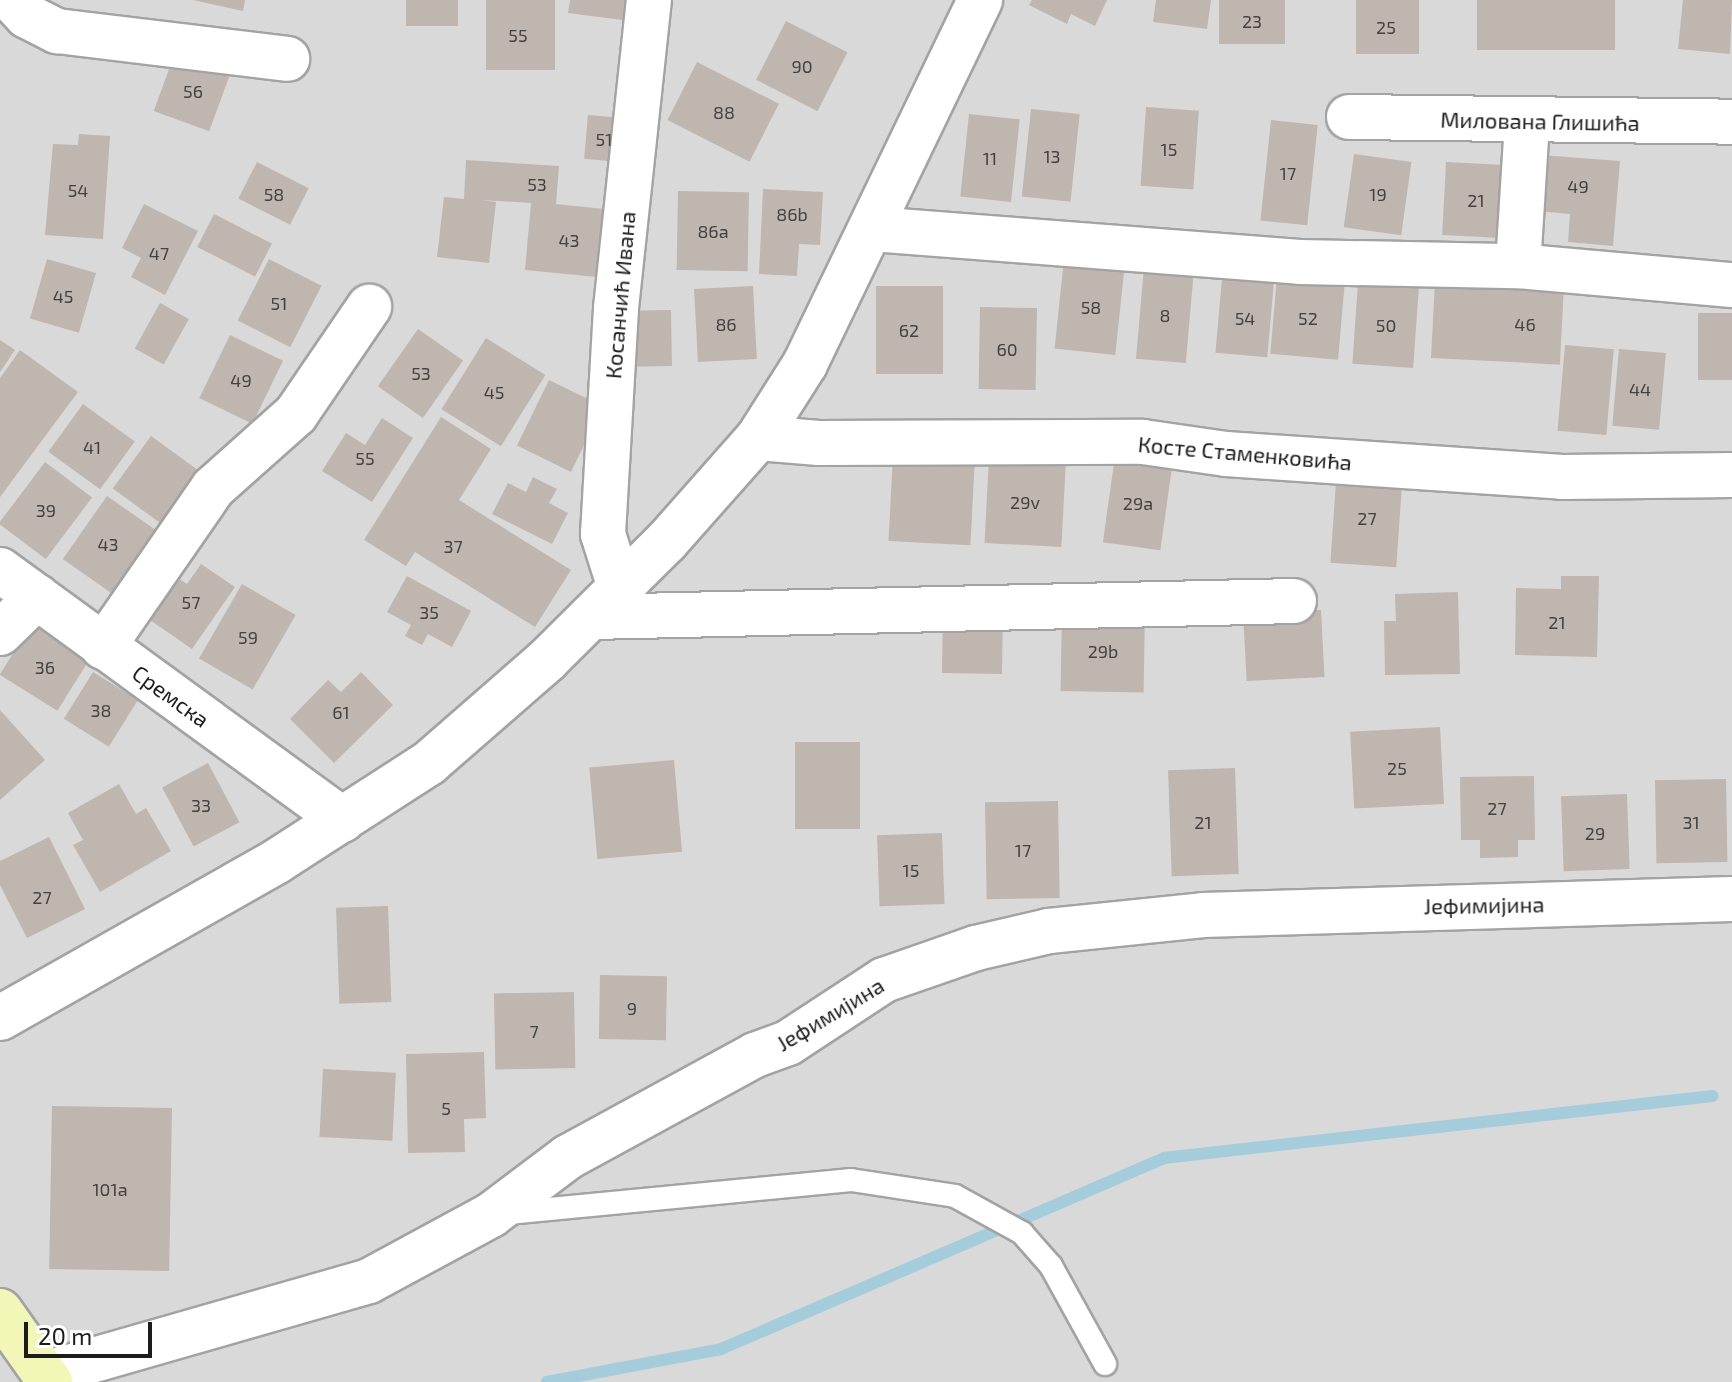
<!DOCTYPE html>
<html>
<head>
<meta charset="utf-8">
<style>
  body { margin:0 }
  #map { position:relative; width:1732px; height:1382px; overflow:hidden; background:#edeae2; font-family:"Exo 2",sans-serif }
  div>[style] { position:absolute }
  [style*='--x'] { left:calc(var(--x)*1px); top:calc(var(--y)*1px); width:calc(var(--w)*1px); rotate:calc(var(--a)*1deg) }
  .residential>* { inset:0; background:#dad9d9; transform-origin:0 0 }
  .stream>* { height:12px; margin:-6px; padding:0 6px; transform-origin:6px; border-radius:6px; background:#a4ccda }
  .building>* { inset:0; background:#beb6af; transform-origin:0 0 }
  .roads { filter:drop-shadow(2px 0 #a3a3a3) drop-shadow(-2px 0 #a3a3a3) drop-shadow(0 2px #a3a3a3) drop-shadow(0 -2px #a3a3a3) }
  .service>* { height:22px; margin:-11px; padding:0 11px; transform-origin:11px; border-radius:11px; background:#fff }
  .minor>* { height:44px; margin:-22px; padding:0 22px; transform-origin:22px; border-radius:22px; background:#fff }
  .secondary>* { height:44px; margin:-22px; padding:0 22px; transform-origin:22px; border-radius:22px; background:#f2f7b7 }
  span { translate:-50% -50%; white-space:nowrap; text-align:center; line-height:1.15; -webkit-text-stroke:6px #fff; paint-order:stroke }
  .number-label { font-size:18px; color:#444241 }
  .number-label span { -webkit-text-stroke-width:0 }
  .street-label { font-size:22px; color:#1c1c1c }
  .scale { position:absolute; left:24px; top:1322px; width:128px; height:36px; box-sizing:border-box; border:4px solid #1c1c1c; border-top:0; padding-left:10px; font-size:24px; line-height:28px; white-space:nowrap; color:#1c1c1c; -webkit-text-stroke:6px #fff; paint-order:stroke }
</style>
</head>
<body>
<div id="map">
  <div class="residential">
    <i style="left:0;top:0;width:1732px;height:1382px"></i>
  </div>
  <div class="stream">
    <i style="--x:547;--y:1382;--w:177;--a:-10.7"></i>
    <i style="--x:721;--y:1349;--w:482;--a:-23.3"></i>
    <i style="--x:1164;--y:1158;--w:552;--a:-6.44"></i>
  </div>
  <div class="building">
    <i style="clip-path:polygon(193px 0,245px 0,243px 11px)"></i>
    <i style="left:406px;top:0;width:52px;height:26px"></i>
    <i style="left:486px;top:0;width:69px;height:70px"></i>
    <i style="clip-path:polygon(570px 0,632px 0,630px 21px,568px 13px)"></i>
    <i style="clip-path:polygon(1032px 0,1107px 0,1095px 26px,1071px 14px,1067px 24px,1029px 5px)"></i>
    <i style="clip-path:polygon(1156px 0,1211px 0,1207px 29px,1153px 22px)"></i>
    <i style="left:1219px;top:0;width:66px;height:44px"></i>
    <i style="left:1356px;top:0;width:63px;height:54px"></i>
    <i style="left:1477px;top:0;width:138px;height:50px"></i>
    <i style="clip-path:polygon(1683px 0,1732px 0,1730px 54px,1678px 49px)"></i>
    <i style="left:786px;top:21px;width:69px;height:66px;rotate:27deg"></i>
    <i style="left:176px;top:50px;width:59px;height:65px;rotate:20deg"></i>
    <i style="left:697px;top:62px;width:92px;height:65px;rotate:27deg"></i>
    <i style="left:1146px;top:107px;width:53px;height:79px;rotate:4deg"></i>
    <i style="left:1031px;top:109px;width:49px;height:88px;rotate:6deg"></i>
    <i style="left:969px;top:114px;width:51px;height:83px;rotate:6deg"></i>
    <i style="left:588px;top:115px;width:35px;height:44px;rotate:5deg"></i>
    <i style="left:1271px;top:120px;width:47px;height:101px;rotate:6deg"></i>
    <i style="clip-path:polygon(79px 134px,110px 136px,103px 239px,45px 235px,53px 144px,78px 145px)"></i>
    <i style="left:1354px;top:154px;width:58px;height:74px;rotate:8deg"></i>
    <i style="clip-path:polygon(1541px 155px,1620px 161px,1613px 246px,1568px 242px,1570px 214px,1537px 211px)"></i>
    <i style="clip-path:polygon(466px 160px,559px 166px,556px 204px,614px 210px,607px 278px,525px 270px,531px 203px,481px 200px,496px 202px,489px 263px,437px 257px,444px 197px,464px 199px)"></i>
    <i style="left:257px;top:162px;width:58px;height:41px;rotate:27deg"></i>
    <i style="left:1446px;top:162px;width:64px;height:73px;rotate:3deg"></i>
    <i style="clip-path:polygon(763px 189px,823px 192px,820px 245px,799px 244px,797px 276px,759px 274px)"></i>
    <i style="left:678px;top:191px;width:71px;height:79px;rotate:1deg"></i>
    <i style="clip-path:polygon(144px 204px,198px 231px,165px 295px,131px 277px,141px 258px,122px 248px)"></i>
    <i style="left:214px;top:214px;width:65px;height:37px;rotate:27deg"></i>
    <i style="left:47px;top:259px;width:51px;height:62px;rotate:16deg"></i>
    <i style="left:269px;top:259px;width:59px;height:69px;rotate:27deg"></i>
    <i style="left:1064px;top:259px;width:61px;height:90px;rotate:6deg"></i>
    <i style="left:1144px;top:267px;width:50px;height:92px;rotate:5deg"></i>
    <i style="left:1277px;top:277px;width:68px;height:77px;rotate:5deg"></i>
    <i style="left:1222px;top:278px;width:52px;height:75px;rotate:5deg"></i>
    <i style="left:1435px;top:282px;width:129px;height:76px;rotate:3deg"></i>
    <i style="left:1358px;top:283px;width:61px;height:81px;rotate:4deg"></i>
    <i style="left:753px;top:286px;width:73px;height:59px;rotate:87deg"></i>
    <i style="left:876px;top:286px;width:67px;height:88px"></i>
    <i style="left:160px;top:303px;width:33px;height:52px;rotate:29deg"></i>
    <i style="left:980px;top:307px;width:57px;height:82px;rotate:1deg"></i>
    <i style="left:671px;top:310px;width:56px;height:43px;rotate:89deg"></i>
    <i style="left:1698px;top:313px;width:34px;height:67px"></i>
    <i style="left:418px;top:329px;width:55px;height:70px;rotate:35deg"></i>
    <i style="left:230px;top:335px;width:59px;height:70px;rotate:26deg"></i>
    <i style="left:486px;top:338px;width:70px;height:84px;rotate:32deg"></i>
    <i style="clip-path:polygon(0 340px,15px 350px,0 372px)"></i>
    <i style="left:1565px;top:345px;width:49px;height:86px;rotate:5deg"></i>
    <i style="left:1619px;top:349px;width:47px;height:77px;rotate:5deg"></i>
    <i style="clip-path:polygon(20px 350px,78px 392px,0 497px,0 378px)"></i>
    <i style="left:549px;top:380px;width:60px;height:73px;rotate:26deg"></i>
    <i style="left:83px;top:404px;width:64px;height:59px;rotate:36deg"></i>
    <i style="clip-path:polygon(441px 417px,491px 449px,459px 500px,571px 570px,535px 627px,415px 552px,406px 566px,364px 540px)"></i>
    <i style="clip-path:polygon(382px 418px,413px 438px,372px 502px,322px 471px,346px 433px,365px 445px)"></i>
    <i style="left:151px;top:436px;width:63px;height:65px;rotate:36deg"></i>
    <i style="left:893px;top:455px;width:82px;height:86px;rotate:3deg"></i>
    <i style="left:1115px;top:456px;width:58px;height:87px;rotate:8deg"></i>
    <i style="left:989px;top:457px;width:77px;height:86px;rotate:3deg"></i>
    <i style="left:45px;top:462px;width:59px;height:77px;rotate:37deg"></i>
    <i style="left:1337px;top:468px;width:66px;height:95px;rotate:4deg"></i>
    <i style="clip-path:polygon(533px 477px,557px 489px,549px 503px,568px 513px,552px 544px,492px 514px,508px 483px,526px 492px)"></i>
    <i style="left:107px;top:496px;width:59px;height:77px;rotate:35deg"></i>
    <i style="clip-path:polygon(201px 564px,235px 587px,192px 649px,147px 618px,175px 576px,187px 584px)"></i>
    <i style="clip-path:polygon(407px 576px,471px 611px,452px 647px,428px 634px,422px 645px,405px 636px,411px 625px,387px 612px)"></i>
    <i style="clip-path:polygon(1561px 576px,1599px 576px,1597px 657px,1515px 655px,1516px 588px,1561px 589px)"></i>
    <i style="left:242px;top:584px;width:62px;height:86px;rotate:30deg"></i>
    <i style="clip-path:polygon(1458px 592px,1460px 674px,1385px 675px,1384px 621px,1396px 621px,1395px 594px)"></i>
    <i style="left:1062px;top:610px;width:83px;height:81px;rotate:1deg"></i>
    <i style="left:1321px;top:610px;width:67px;height:78px;rotate:87deg"></i>
    <i style="left:943px;top:612px;width:60px;height:61px;rotate:1deg"></i>
    <i style="left:32px;top:623px;width:68px;height:61px;rotate:32deg"></i>
    <i style="left:93px;top:672px;width:53px;height:55px;rotate:32deg"></i>
    <i style="clip-path:polygon(361px 672px,393px 705px,334px 763px,290px 719px,328px 680px,341px 692px)"></i>
    <i style="clip-path:polygon(0 710px,45px 760px,0 800px)"></i>
    <i style="left:1440px;top:727px;width:77px;height:90px;rotate:87deg"></i>
    <i style="left:860px;top:742px;width:87px;height:65px;rotate:90deg"></i>
    <i style="left:674px;top:760px;width:92px;height:85px;rotate:85deg"></i>
    <i style="left:208px;top:763px;width:67px;height:52px;rotate:62deg"></i>
    <i style="left:1235px;top:768px;width:106px;height:67px;rotate:88deg"></i>
    <i style="clip-path:polygon(1534px 776px,1535px 840px,1518px 840px,1518px 857px,1480px 858px,1480px 840px,1461px 840px,1460px 777px)"></i>
    <i style="left:1726px;top:779px;width:83px;height:71px;rotate:89deg"></i>
    <i style="clip-path:polygon(119px 784px,136px 814px,146px 808px,171px 851px,100px 892px,73px 845px,83px 840px,68px 813px)"></i>
    <i style="left:1627px;top:794px;width:75px;height:66px;rotate:88deg"></i>
    <i style="left:1058px;top:801px;width:97px;height:73px;rotate:89deg"></i>
    <i style="left:942px;top:833px;width:71px;height:65px;rotate:88deg"></i>
    <i style="clip-path:polygon(49px 837px,85px 909px,27px 938px,0 885px,0 861px)"></i>
    <i style="left:388px;top:906px;width:96px;height:52px;rotate:88deg"></i>
    <i style="left:600px;top:975px;width:67px;height:64px;rotate:1deg"></i>
    <i style="left:574px;top:992px;width:76px;height:80px;rotate:89deg"></i>
    <i style="clip-path:polygon(484px 1052px,486px 1118px,464px 1119px,465px 1152px,408px 1153px,406px 1054px)"></i>
    <i style="left:323px;top:1069px;width:73px;height:68px;rotate:3deg"></i>
    <i style="left:52px;top:1106px;width:120px;height:163px;rotate:1deg"></i>
  </div>
  <div class="roads">
    <div class="service">
      <i style="--x:508;--y:1213;--w:345;--a:-5.5"></i>
      <i style="--x:851;--y:1180;--w:105;--a:8.7"></i>
      <i style="--x:955;--y:1196;--w:77;--a:28.9"></i>
      <i style="--x:1022;--y:1233;--w:44;--a:48.7"></i>
      <i style="--x:1051;--y:1266;--w:112;--a:61.1"></i>
    </div>
    <div class="minor">
      <i style="--x:12;--y:0;--w:22;--a:47"></i>
      <i style="--x:27;--y:16;--w:34;--a:27"></i>
      <i style="--x:57;--y:31;--w:232;--a:6.9"></i>
      <i style="--x:1349;--y:117;--w:383;--a:0.7"></i>
      <i style="--x:872;--y:229;--w:429;--a:4.4"></i>
      <i style="--x:1300;--y:262;--w:218;--a:1.1"></i>
      <i style="--x:1518;--y:266;--w:215;--a:5.1"></i>
      <i style="--x:1518;--y:266;--w:143;--a:-86.4"></i>
      <i style="--x:758;--y:438;--w:61;--a:4.7"></i>
      <i style="--x:819;--y:443;--w:324;--a:-0.2"></i>
      <i style="--x:1143;--y:442;--w:84;--a:8.2"></i>
      <i style="--x:1226;--y:454;--w:337;--a:3.9"></i>
      <i style="--x:1562;--y:477;--w:170;--a:-0.7"></i>
      <i style="--x:0;--y:570;--w:424;--a:36.1"></i>
      <i style="--x:620;--y:588;--w:57;--a:-107.5"></i>
      <i style="--x:603;--y:534;--w:226;--a:-86.7"></i>
      <i style="--x:616;--y:308;--w:310;--a:-83.9"></i>
      <i style="--x:591;--y:617;--w:703;--a:-1.3"></i>
      <i style="--x:0;--y:633;--w:52;--a:-44.2"></i>
      <i style="--x:103;--y:647;--w:193;--a:-55.3"></i>
      <i style="--x:213;--y:488;--w:111;--a:-41.7"></i>
      <i style="--x:296;--y:414;--w:130;--a:-55.7"></i>
      <i style="--x:0;--y:1018;--w:318;--a:-29.5"></i>
      <i style="--x:277;--y:861;--w:181;--a:-32.8"></i>
      <i style="--x:429;--y:763;--w:157;--a:-41.1"></i>
      <i style="--x:547;--y:660;--w:168;--a:-44.8"></i>
      <i style="--x:666;--y:542;--w:139;--a:-48.5"></i>
      <i style="--x:758;--y:438;--w:88;--a:-57.6"></i>
      <i style="--x:805;--y:364;--w:404;--a:-64.3"></i>
      <i style="--x:45;--y:1374;--w:337;--a:-16"></i>
      <i style="--x:369;--y:1281;--w:139;--a:-28.4"></i>
      <i style="--x:491;--y:1215;--w:96;--a:-37"></i>
      <i style="--x:568;--y:1157;--w:213;--a:-28.6"></i>
      <i style="--x:755;--y:1055;--w:35;--a:-20"></i>
      <i style="--x:788;--y:1043;--w:115;--a:-33.3"></i>
      <i style="--x:884;--y:980;--w:97;--a:-19.2"></i>
      <i style="--x:976;--y:948;--w:75;--a:-13.1"></i>
      <i style="--x:1049;--y:931;--w:155;--a:-5.9"></i>
      <i style="--x:1203;--y:915;--w:529;--a:-1.73"></i>
    </div>
    <div class="secondary">
      <i style="--x:0;--y:1311;--w:87;--a:54.8"></i>
    </div>
  </div>
  <div class="number-label">
    <span style="left:1252px;top:21px">23</span>
    <span style="left:1386px;top:27px">25</span>
    <span style="left:518px;top:35px">55</span>
    <span style="left:802px;top:66px">90</span>
    <span style="left:193px;top:91px">56</span>
    <span style="left:724px;top:112px">88</span>
    <span style="left:604px;top:139px">51</span>
    <span style="left:1169px;top:149px">15</span>
    <span style="left:1052px;top:156px">13</span>
    <span style="left:990px;top:158px">11</span>
    <span style="left:1288px;top:173px">17</span>
    <span style="left:537px;top:184px">53</span>
    <span style="left:1578px;top:186px">49</span>
    <span style="left:78px;top:190px">54</span>
    <span style="left:274px;top:194px">58</span>
    <span style="left:1378px;top:194px">19</span>
    <span style="left:1476px;top:200px">21</span>
    <span style="left:792px;top:214px">86b</span>
    <span style="left:713px;top:231px">86a</span>
    <span style="left:569px;top:240px">43</span>
    <span style="left:159px;top:253px">47</span>
    <span style="left:63px;top:296px">45</span>
    <span style="left:279px;top:303px">51</span>
    <span style="left:1091px;top:307px">58</span>
    <span style="left:1165px;top:315px">8</span>
    <span style="left:1245px;top:318px">54</span>
    <span style="left:1308px;top:318px">52</span>
    <span style="left:726px;top:324px">86</span>
    <span style="left:1525px;top:324px">46</span>
    <span style="left:1386px;top:325px">50</span>
    <span style="left:909px;top:330px">62</span>
    <span style="left:1007px;top:349px">60</span>
    <span style="left:421px;top:373px">53</span>
    <span style="left:241px;top:380px">49</span>
    <span style="left:1640px;top:389px">44</span>
    <span style="left:494px;top:392px">45</span>
    <span style="left:92px;top:447px">41</span>
    <span style="left:365px;top:458px">55</span>
    <span style="left:1025px;top:502px">29v</span>
    <span style="left:1138px;top:503px">29a</span>
    <span style="left:46px;top:510px">39</span>
    <span style="left:1367px;top:518px">27</span>
    <span style="left:108px;top:544px">43</span>
    <span style="left:453px;top:546px">37</span>
    <span style="left:191px;top:602px">57</span>
    <span style="left:429px;top:612px">35</span>
    <span style="left:1557px;top:622px">21</span>
    <span style="left:248px;top:637px">59</span>
    <span style="left:1103px;top:651px">29b</span>
    <span style="left:45px;top:667px">36</span>
    <span style="left:101px;top:710px">38</span>
    <span style="left:341px;top:712px">61</span>
    <span style="left:1397px;top:768px">25</span>
    <span style="left:201px;top:805px">33</span>
    <span style="left:1497px;top:808px">27</span>
    <span style="left:1203px;top:822px">21</span>
    <span style="left:1691px;top:822px">31</span>
    <span style="left:1595px;top:833px">29</span>
    <span style="left:1023px;top:850px">17</span>
    <span style="left:911px;top:870px">15</span>
    <span style="left:42px;top:897px">27</span>
    <span style="left:632px;top:1008px">9</span>
    <span style="left:534px;top:1031px">7</span>
    <span style="left:446px;top:1108px">5</span>
    <span style="left:110px;top:1189px">101a</span>
  </div>
  <div class="street-label">
    <span style="left:1540px;top:121px;rotate:1deg">Милована Глишића</span>
    <span style="left:620px;top:295px;rotate:-85deg">Косанчић Ивана</span>
    <span style="left:1245px;top:453px;rotate:5deg">Косте Стаменковића</span>
    <span style="left:171px;top:696px;rotate:36deg">Сремска</span>
    <span style="left:1484px;top:905px;rotate:-1deg">Јефимијина</span>
    <span style="left:830px;top:1014px;rotate:-31deg">Јефимијина</span>
  </div>
  <div class="scale">20 m</div>
</div>
</body>
</html>
